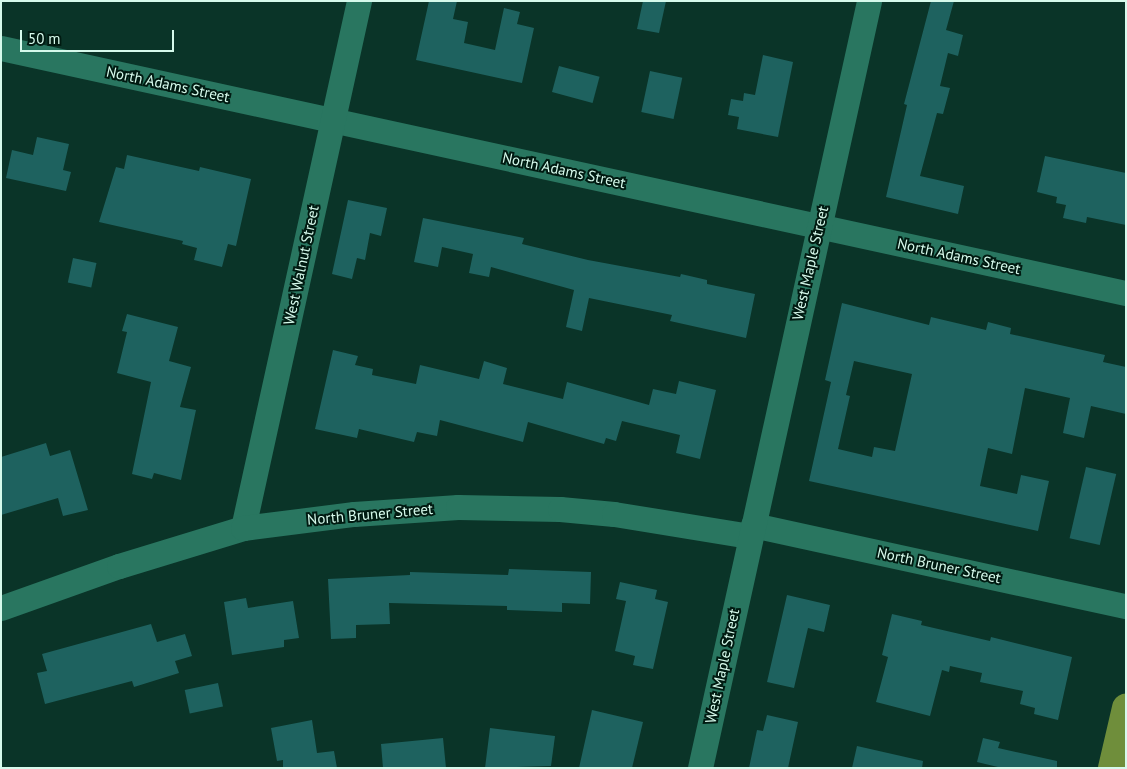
<!DOCTYPE html>
<html>
<head>
<meta charset="utf-8">
<style>
  body { margin:0 }
  #map { position:relative; width:1127px; height:769px; overflow:hidden; background:#0a3428; font-family:"PT Sans",sans-serif }
  div>[style] { position:absolute }
  [style*='--x'] { left:calc(var(--x)*1px); top:calc(var(--y)*1px); width:calc(var(--w)*1px); rotate:calc(var(--a)*1deg) }
  .building>* { inset:0; background:#1e625f; transform-origin:0 0 }
  .minor>* { height:25px; margin:-12.5px; padding:0 12.5px; transform-origin:12.5px; border-radius:12.5px; background:#297660 }
  .major>* { height:28px; margin:-14px; padding:0 14px; transform-origin:14px; border-radius:14px; background:#6f8e3b }
  span { translate:-50% -50%; white-space:nowrap; text-align:center; line-height:1.15; -webkit-text-stroke:4px #001a11; paint-order:stroke }
  .street-label { font-size:15px; color:#d6faec }
  .frame { position:absolute; inset:0; border:2px solid #d6faec; pointer-events:none }
  .scale { position:absolute; left:20px; top:30px; width:154px; height:22px; box-sizing:border-box; border:2px solid #d6faec; border-top:0; padding-left:6px; font-size:15px; line-height:18px; white-space:nowrap; color:#d6faec; -webkit-text-stroke:4px #001a11; paint-order:stroke }
</style>
</head>
<body>
<div id="map">
  <div class="building">
    <i style="clip-path:polygon(429px 1px,457px 1px,453px 19px,468px 22px,464px 43px,495px 50px,504px 8px,520px 12px,517px 24px,534px 28px,522px 83px,416px 60px)"></i>
    <i style="clip-path:polygon(643px 1px,666px 1px,659px 33px,637px 29px)"></i>
    <i style="clip-path:polygon(931px 1px,954px 1px,946px 30px,963px 35px,958px 56px,948px 53px,940px 86px,950px 88px,943px 114px,937px 113px,920px 176px,964px 186px,958px 214px,886px 197px,907px 105px,904px 104px)"></i>
    <i style="clip-path:polygon(763px 55px,793px 62px,778px 137px,737px 129px,739px 117px,728px 115px,731px 99px,743px 101px,744px 93px,755px 95px)"></i>
    <i style="left:559px;top:66px;width:42px;height:27px;rotate:15deg"></i>
    <i style="left:650px;top:71px;width:33px;height:42px;rotate:12deg"></i>
    <i style="clip-path:polygon(37px 137px,69px 144px,63px 170px,71px 172px,66px 191px,6px 178px,12px 150px,33px 155px)"></i>
    <i style="clip-path:polygon(127px 155px,199px 171px,200px 167px,251px 179px,236px 246px,228px 244px,222px 267px,194px 260px,197px 248px,182px 244px,183px 241px,99px 222px,116px 167px,124px 169px)"></i>
    <i style="clip-path:polygon(1045px 156px,1126px 173px,1126px 225px,1087px 217px,1086px 223px,1063px 218px,1066px 205px,1056px 203px,1057px 197px,1037px 192px)"></i>
    <i style="clip-path:polygon(348px 200px,387px 208px,381px 236px,370px 233px,365px 260px,357px 258px,352px 279px,332px 274px)"></i>
    <i style="clip-path:polygon(423px 218px,524px 238px,522px 244px,588px 260px,680px 277px,681px 274px,707px 280px,707px 284px,755px 294px,746px 338px,670px 321px,672px 315px,589px 298px,582px 331px,566px 327px,574px 290px,491px 267px,489px 277px,469px 273px,473px 254px,442px 247px,438px 267px,414px 262px)"></i>
    <i style="left:73px;top:258px;width:24px;height:25px;rotate:12deg"></i>
    <i style="clip-path:polygon(evenodd,842px 303px,929px 325px,931px 317px,986px 330px,988px 322px,1011px 328px,1010px 334px,1105px 355px,1103px 362px,1126px 367px,1126px 414px,1091px 406px,1084px 438px,1063px 433px,1070px 398px,1025px 388px,1012px 454px,988px 448px,980px 486px,1017px 494px,1021px 475px,1049px 481px,1038px 531px,809px 481px,831px 382px,825px 380px,842px 303px,854px 361px,912px 374px,895px 451px,874px 447px,872px 457px,838px 449px,850px 396px,846px 395px,854px 361px)"></i>
    <i style="clip-path:polygon(127px 314px,178px 327px,169px 361px,191px 367px,180px 407px,196px 410px,181px 480px,154px 473px,152px 479px,132px 474px,151px 382px,117px 373px,127px 332px,122px 331px)"></i>
    <i style="clip-path:polygon(333px 350px,358px 356px,355px 365px,373px 369px,372px 375px,416px 384px,420px 365px,479px 379px,484px 361px,507px 368px,503px 384px,563px 399px,567px 382px,649px 405px,653px 389px,676px 394px,679px 381px,716px 390px,700px 459px,676px 453px,680px 435px,622px 421px,616px 441px,606px 438px,604px 444px,528px 422px,523px 442px,440px 420px,437px 436px,417px 432px,414px 442px,359px 429px,357px 438px,315px 429px)"></i>
    <i style="clip-path:polygon(46px 443px,50px 456px,70px 450px,88px 510px,63px 516px,58px 498px,1px 515px,1px 457px)"></i>
    <i style="left:1086px;top:467px;width:31px;height:73px;rotate:13deg"></i>
    <i style="clip-path:polygon(509px 569px,591px 572px,590px 604px,562px 603px,562px 612px,507px 610px,507px 606px,389px 603px,390px 624px,356px 625px,356px 638px,331px 639px,328px 579px,410px 575px,410px 572px,508px 575px)"></i>
    <i style="clip-path:polygon(620px 582px,657px 590px,655px 599px,668px 602px,653px 669px,633px 665px,635px 656px,615px 651px,626px 601px,616px 599px)"></i>
    <i style="clip-path:polygon(787px 595px,830px 605px,824px 632px,808px 628px,794px 688px,767px 682px)"></i>
    <i style="clip-path:polygon(246px 598px,248px 608px,293px 601px,299px 638px,284px 640px,284px 647px,232px 655px,224px 602px)"></i>
    <i style="clip-path:polygon(892px 614px,922px 621px,921px 625px,990px 641px,991px 637px,1072px 657px,1058px 720px,1034px 714px,1035px 708px,1020px 704px,1023px 691px,980px 682px,982px 673px,950px 666px,949px 672px,942px 670px,930px 716px,876px 702px,888px 657px,882px 655px)"></i>
    <i style="clip-path:polygon(151px 624px,157px 642px,185px 634px,192px 656px,175px 661px,179px 673px,134px 687px,132px 681px,45px 704px,37px 673px,47px 671px,42px 654px)"></i>
    <i style="left:218px;top:683px;width:24px;height:34px;rotate:78deg"></i>
    <i style="clip-path:polygon(592px 710px,643px 722px,632px 768px,579px 768px)"></i>
    <i style="clip-path:polygon(767px 715px,798px 722px,788px 768px,749px 768px,757px 730px,763px 731px)"></i>
    <i style="clip-path:polygon(312px 720px,317px 753px,334px 751px,337px 768px,283px 768px,283px 760px,277px 761px,271px 728px)"></i>
    <i style="clip-path:polygon(490px 728px,555px 736px,551px 766px,485px 768px)"></i>
    <i style="clip-path:polygon(443px 738px,446px 768px,383px 768px,381px 744px)"></i>
    <i style="clip-path:polygon(983px 738px,1000px 742px,998px 748px,1057px 761px,1057px 768px,1002px 768px,977px 762px)"></i>
    <i style="clip-path:polygon(857px 746px,923px 761px,922px 768px,852px 768px)"></i>
  </div>
  <div class="minor">
    <i style="--x:1;--y:48;--w:1151;--a:12.29"></i>
    <i style="--x:753;--y:525;--w:382;--a:12.3"></i>
    <i style="--x:243;--y:528;--w:540;--a:-77.59"></i>
    <i style="--x:1;--y:608;--w:125;--a:-19.6"></i>
    <i style="--x:119;--y:566;--w:130;--a:-17"></i>
    <i style="--x:243;--y:528;--w:112;--a:-7.2"></i>
    <i style="--x:354;--y:514;--w:104;--a:-3.9"></i>
    <i style="--x:458;--y:507;--w:102;--a:1.1"></i>
    <i style="--x:560;--y:509;--w:54;--a:5.3"></i>
    <i style="--x:614;--y:514;--w:138;--a:9.2"></i>
    <i style="--x:700;--y:768;--w:785;--a:-77.57"></i>
  </div>
  <div class="major">
    <i style="--x:1112;--y:768;--w:62;--a:-76.9"></i>
  </div>
  <div class="street-label">
    <span style="left:168px;top:84px;rotate:12deg">North Adams Street</span>
    <span style="left:564px;top:170px;rotate:12deg">North Adams Street</span>
    <span style="left:959px;top:256px;rotate:12deg">North Adams Street</span>
    <span style="left:810px;top:263px;rotate:-77deg">West Maple Street</span>
    <span style="left:301px;top:265px;rotate:-78deg">West Walnut Street</span>
    <span style="left:370px;top:514px;rotate:-5deg">North Bruner Street</span>
    <span style="left:939px;top:565px;rotate:12deg">North Bruner Street</span>
    <span style="left:722px;top:666px;rotate:-78deg">West Maple Street</span>
  </div>
  <div class="frame"></div>
  <div class="scale">50 m</div>
</div>
</body>
</html>
